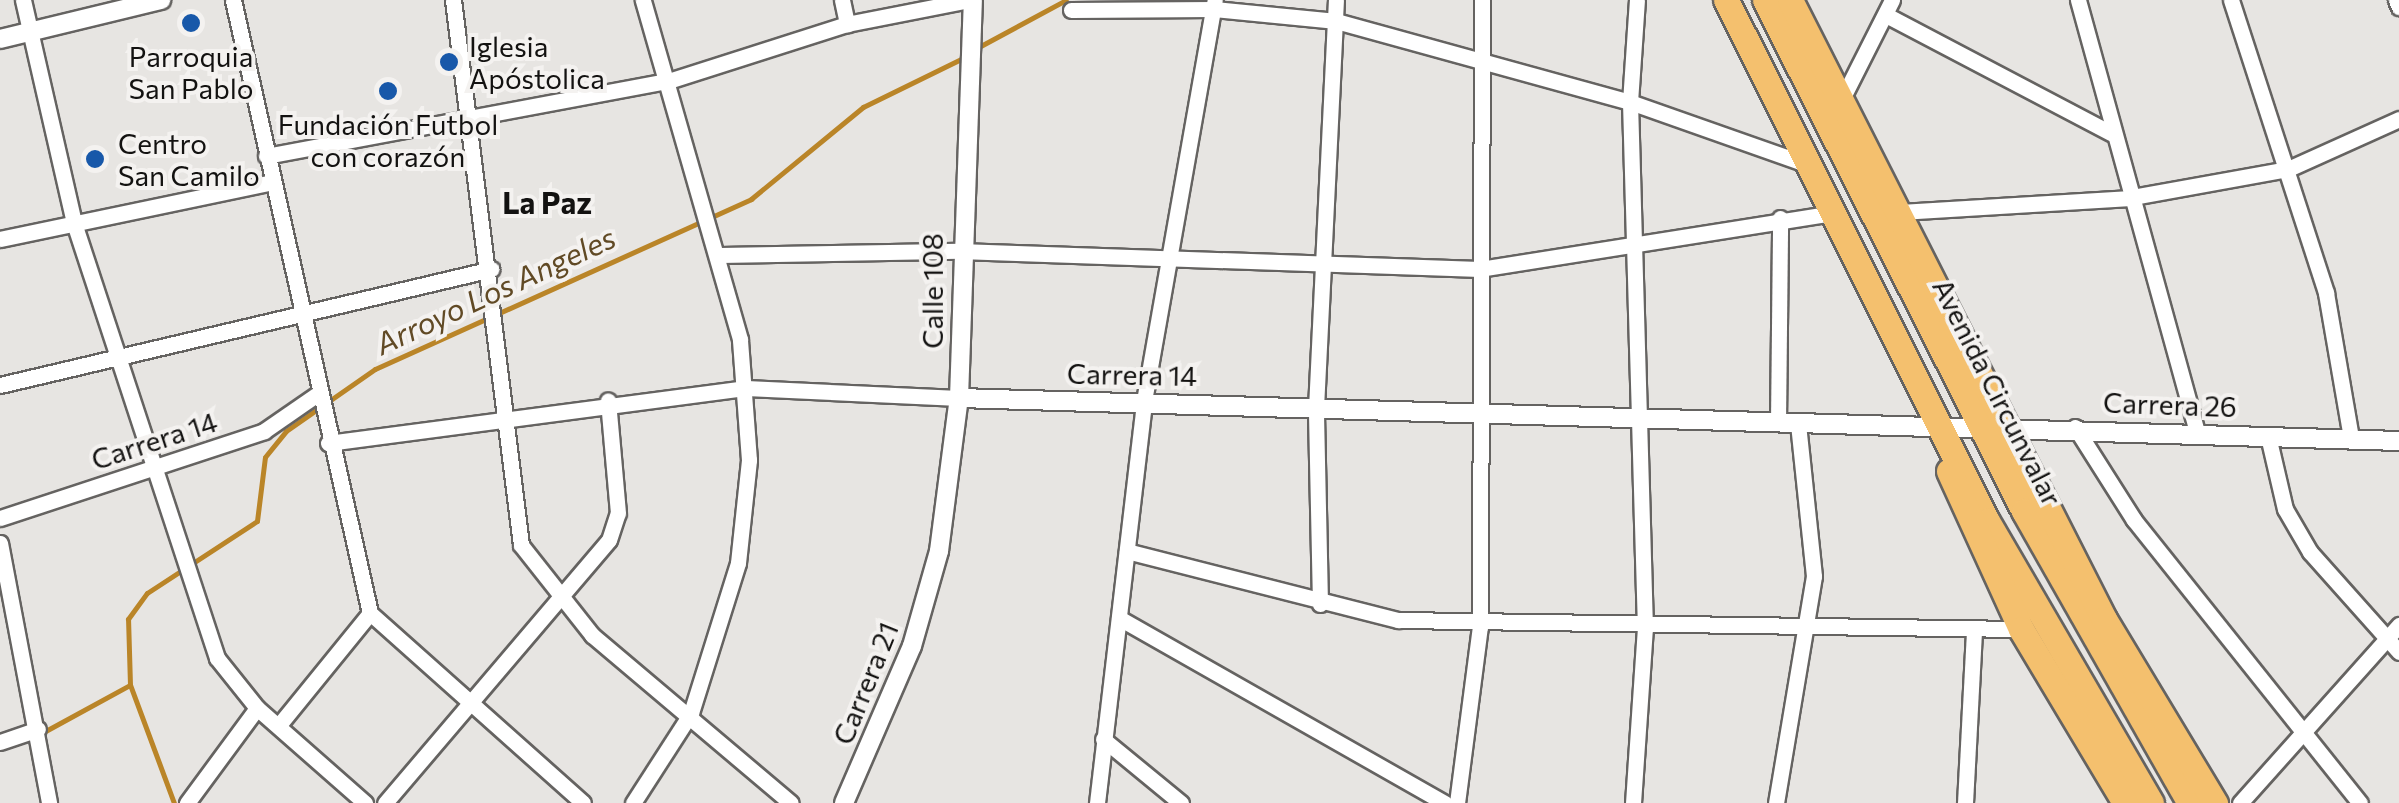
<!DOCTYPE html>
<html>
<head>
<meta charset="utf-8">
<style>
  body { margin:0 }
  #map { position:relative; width:2399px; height:803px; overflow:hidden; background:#e7e5e2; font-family:Commissioner,sans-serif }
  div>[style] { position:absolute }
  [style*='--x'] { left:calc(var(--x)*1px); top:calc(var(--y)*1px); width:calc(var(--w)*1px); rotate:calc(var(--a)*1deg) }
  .stream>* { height:5px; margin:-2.5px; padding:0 2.5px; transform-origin:2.5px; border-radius:2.5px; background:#ba8528 }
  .roads { filter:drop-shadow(2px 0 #656361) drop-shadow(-2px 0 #656361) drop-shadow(0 2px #656361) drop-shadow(0 -2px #656361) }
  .minor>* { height:15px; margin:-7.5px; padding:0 7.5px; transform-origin:7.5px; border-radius:7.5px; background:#fff }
  .tertiary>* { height:18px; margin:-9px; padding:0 9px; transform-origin:9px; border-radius:9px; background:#fff }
  .trunk>* { height:25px; margin:-12.5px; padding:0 12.5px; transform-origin:12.5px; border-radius:12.5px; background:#f4c06e }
  .dots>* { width:28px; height:28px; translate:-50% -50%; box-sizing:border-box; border:5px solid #f4f2f0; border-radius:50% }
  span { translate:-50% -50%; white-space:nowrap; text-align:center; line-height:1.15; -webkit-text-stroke:8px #f4f2f0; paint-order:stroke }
  .poi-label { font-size:28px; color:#131211 }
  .left { translate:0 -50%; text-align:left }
  .street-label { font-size:28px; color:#131211 }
  .neighbourhood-label { font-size:30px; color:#131211; font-weight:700 }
  .water-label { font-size:30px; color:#614a25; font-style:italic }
</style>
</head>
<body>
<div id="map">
  <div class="stream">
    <i style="--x:975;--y:49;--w:103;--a:-28.3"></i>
    <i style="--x:40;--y:734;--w:102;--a:-28.6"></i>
    <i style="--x:174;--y:803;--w:126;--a:-110.4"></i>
    <i style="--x:130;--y:685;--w:66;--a:-91.7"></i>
    <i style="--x:128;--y:619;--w:32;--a:-54"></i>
    <i style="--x:147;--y:593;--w:131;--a:-33.2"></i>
    <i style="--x:257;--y:521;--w:64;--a:-82.9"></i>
    <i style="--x:265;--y:457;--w:33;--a:-51"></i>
    <i style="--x:286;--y:431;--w:108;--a:-34.9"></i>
    <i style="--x:375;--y:369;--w:413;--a:-24.3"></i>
    <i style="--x:751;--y:199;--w:145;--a:-39.4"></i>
    <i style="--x:863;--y:107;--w:116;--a:-26.1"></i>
  </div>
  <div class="roads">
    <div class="minor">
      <i style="--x:23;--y:0;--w:229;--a:77.1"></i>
      <i style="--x:74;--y:223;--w:458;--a:71.8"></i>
      <i style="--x:217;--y:658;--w:64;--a:51.3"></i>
      <i style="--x:257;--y:708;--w:144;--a:41.3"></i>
      <i style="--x:233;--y:0;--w:628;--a:77.4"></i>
      <i style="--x:370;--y:613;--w:285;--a:41.7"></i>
      <i style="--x:453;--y:0;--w:549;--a:82.89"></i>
      <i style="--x:521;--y:545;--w:115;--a:51.7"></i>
      <i style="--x:592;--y:635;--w:260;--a:40.2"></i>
      <i style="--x:842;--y:0;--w:25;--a:78"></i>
      <i style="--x:2078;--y:0;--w:448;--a:74.6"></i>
      <i style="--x:2231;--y:0;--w:308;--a:72"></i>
      <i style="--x:2326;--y:293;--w:147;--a:80.2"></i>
      <i style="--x:2396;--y:0;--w:8;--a:67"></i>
      <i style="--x:1071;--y:10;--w:143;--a:-0.4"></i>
      <i style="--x:1214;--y:9;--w:123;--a:5.6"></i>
      <i style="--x:1336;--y:21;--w:305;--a:15.4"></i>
      <i style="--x:1630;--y:102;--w:190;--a:19.4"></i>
      <i style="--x:1886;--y:15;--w:254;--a:27.7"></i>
      <i style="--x:1842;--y:99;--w:111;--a:-63.2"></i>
      <i style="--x:266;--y:156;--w:409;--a:-10.6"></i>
      <i style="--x:668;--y:81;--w:188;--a:-17.7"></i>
      <i style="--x:847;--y:24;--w:124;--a:-11.1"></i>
      <i style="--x:1900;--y:212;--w:227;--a:-3.5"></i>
      <i style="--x:2127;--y:198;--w:164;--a:-10.2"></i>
      <i style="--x:2288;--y:169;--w:122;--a:-24.2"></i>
      <i style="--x:0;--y:239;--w:278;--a:-11.8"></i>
      <i style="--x:720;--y:255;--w:239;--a:-1"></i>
      <i style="--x:959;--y:251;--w:521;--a:1.98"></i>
      <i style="--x:1480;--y:269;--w:359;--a:-9"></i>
      <i style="--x:0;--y:385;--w:505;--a:-13.27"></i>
      <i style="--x:1778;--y:423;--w:205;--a:-89.4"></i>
      <i style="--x:2075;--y:427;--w:110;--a:57.6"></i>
      <i style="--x:2134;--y:520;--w:362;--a:51.4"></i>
      <i style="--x:2268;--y:436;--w:75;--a:76.9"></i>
      <i style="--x:2285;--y:509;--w:50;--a:59.8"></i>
      <i style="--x:2310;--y:552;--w:134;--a:48.3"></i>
      <i style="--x:328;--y:443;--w:422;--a:-7.5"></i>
      <i style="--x:746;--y:388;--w:213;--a:2.7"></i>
      <i style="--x:0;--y:518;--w:278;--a:-18.2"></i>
      <i style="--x:264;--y:431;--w:63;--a:-34.7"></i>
      <i style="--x:0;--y:543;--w:265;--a:79.3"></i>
      <i style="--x:1127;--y:551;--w:280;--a:14.3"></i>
      <i style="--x:1398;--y:620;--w:623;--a:0.83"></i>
      <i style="--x:1320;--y:604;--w:196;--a:-91.2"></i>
      <i style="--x:1316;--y:408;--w:408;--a:-87.2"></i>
      <i style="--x:1119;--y:618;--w:375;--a:29.6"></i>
      <i style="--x:279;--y:725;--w:144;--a:-50.9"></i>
      <i style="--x:1103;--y:739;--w:101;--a:39.4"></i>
      <i style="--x:0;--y:742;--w:40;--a:-18.9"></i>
      <i style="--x:187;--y:803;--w:118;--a:-53.6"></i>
      <i style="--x:385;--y:803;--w:345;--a:-49.6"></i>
      <i style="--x:609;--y:540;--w:28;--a:-72"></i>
      <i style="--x:618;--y:513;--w:113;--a:-95.1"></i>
      <i style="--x:633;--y:803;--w:107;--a:-57.2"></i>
      <i style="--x:691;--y:713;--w:157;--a:-72.6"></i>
      <i style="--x:738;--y:563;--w:104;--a:-83.9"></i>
      <i style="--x:749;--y:460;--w:121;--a:-94.3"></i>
      <i style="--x:740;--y:339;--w:353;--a:-106"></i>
      <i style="--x:1097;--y:803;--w:405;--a:-83.3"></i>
      <i style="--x:1144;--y:401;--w:407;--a:-80"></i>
      <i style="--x:1457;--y:803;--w:177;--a:-82.6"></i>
      <i style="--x:1480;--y:627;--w:627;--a:-89.82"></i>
      <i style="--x:1633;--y:803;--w:174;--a:-86.1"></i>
      <i style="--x:1645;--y:629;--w:527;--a:-91.63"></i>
      <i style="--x:1630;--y:102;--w:102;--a:-86.1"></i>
      <i style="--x:1776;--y:803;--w:230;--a:-80.5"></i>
      <i style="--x:1814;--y:576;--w:152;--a:-96"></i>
      <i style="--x:1965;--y:803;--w:174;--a:-87"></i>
      <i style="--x:2240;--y:803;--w:239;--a:-48.2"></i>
    </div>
    <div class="tertiary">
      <i style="--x:0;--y:39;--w:166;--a:-13.6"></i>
      <i style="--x:959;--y:398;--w:1441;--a:1.71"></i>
      <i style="--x:844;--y:803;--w:171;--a:-66.6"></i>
      <i style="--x:912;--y:646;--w:99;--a:-74.1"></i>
      <i style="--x:939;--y:551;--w:154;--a:-82.6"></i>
      <i style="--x:959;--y:398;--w:398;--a:-88"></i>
    </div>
    <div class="trunk">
      <i style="--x:1726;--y:0;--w:583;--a:63.39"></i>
      <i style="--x:1987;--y:521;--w:326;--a:59.8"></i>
      <i style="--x:1765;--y:0;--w:573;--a:63.12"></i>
      <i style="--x:2024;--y:511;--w:336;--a:60.4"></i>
      <i style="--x:1790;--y:0;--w:694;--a:63.1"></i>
      <i style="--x:2104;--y:619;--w:215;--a:58.9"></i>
      <i style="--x:1949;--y:471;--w:174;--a:65.5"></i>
      <i style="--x:2021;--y:629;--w:203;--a:59.1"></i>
    </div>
  </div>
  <div class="dots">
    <i style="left:191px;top:23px;background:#1858a9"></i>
    <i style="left:449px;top:62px;background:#1858a9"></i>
    <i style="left:388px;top:91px;background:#1858a9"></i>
    <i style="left:95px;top:159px;background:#1858a9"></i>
  </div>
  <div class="poi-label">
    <span class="left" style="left:469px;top:62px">Iglesia<br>Apóstolica</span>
    <span style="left:191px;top:72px">Parroquia<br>San Pablo</span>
    <span style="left:388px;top:140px">Fundación Futbol<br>con corazón</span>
    <span class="left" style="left:118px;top:159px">Centro<br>San Camilo</span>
  </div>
  <div class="street-label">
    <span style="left:932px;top:291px;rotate:-90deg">Calle 108</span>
    <span style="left:1132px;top:374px;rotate:1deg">Carrera 14</span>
    <span style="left:1998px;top:392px;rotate:63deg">Avenida Circunvalar</span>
    <span style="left:2170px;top:404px;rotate:2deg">Carrera 26</span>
    <span style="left:154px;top:440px;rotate:-18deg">Carrera 14</span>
    <span style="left:865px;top:683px;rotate:-68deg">Carrera 21</span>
  </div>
  <div class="neighbourhood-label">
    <span style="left:547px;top:202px">La Paz</span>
  </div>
  <div class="water-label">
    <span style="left:495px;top:290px;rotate:-25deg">Arroyo Los Angeles</span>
  </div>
</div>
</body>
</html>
